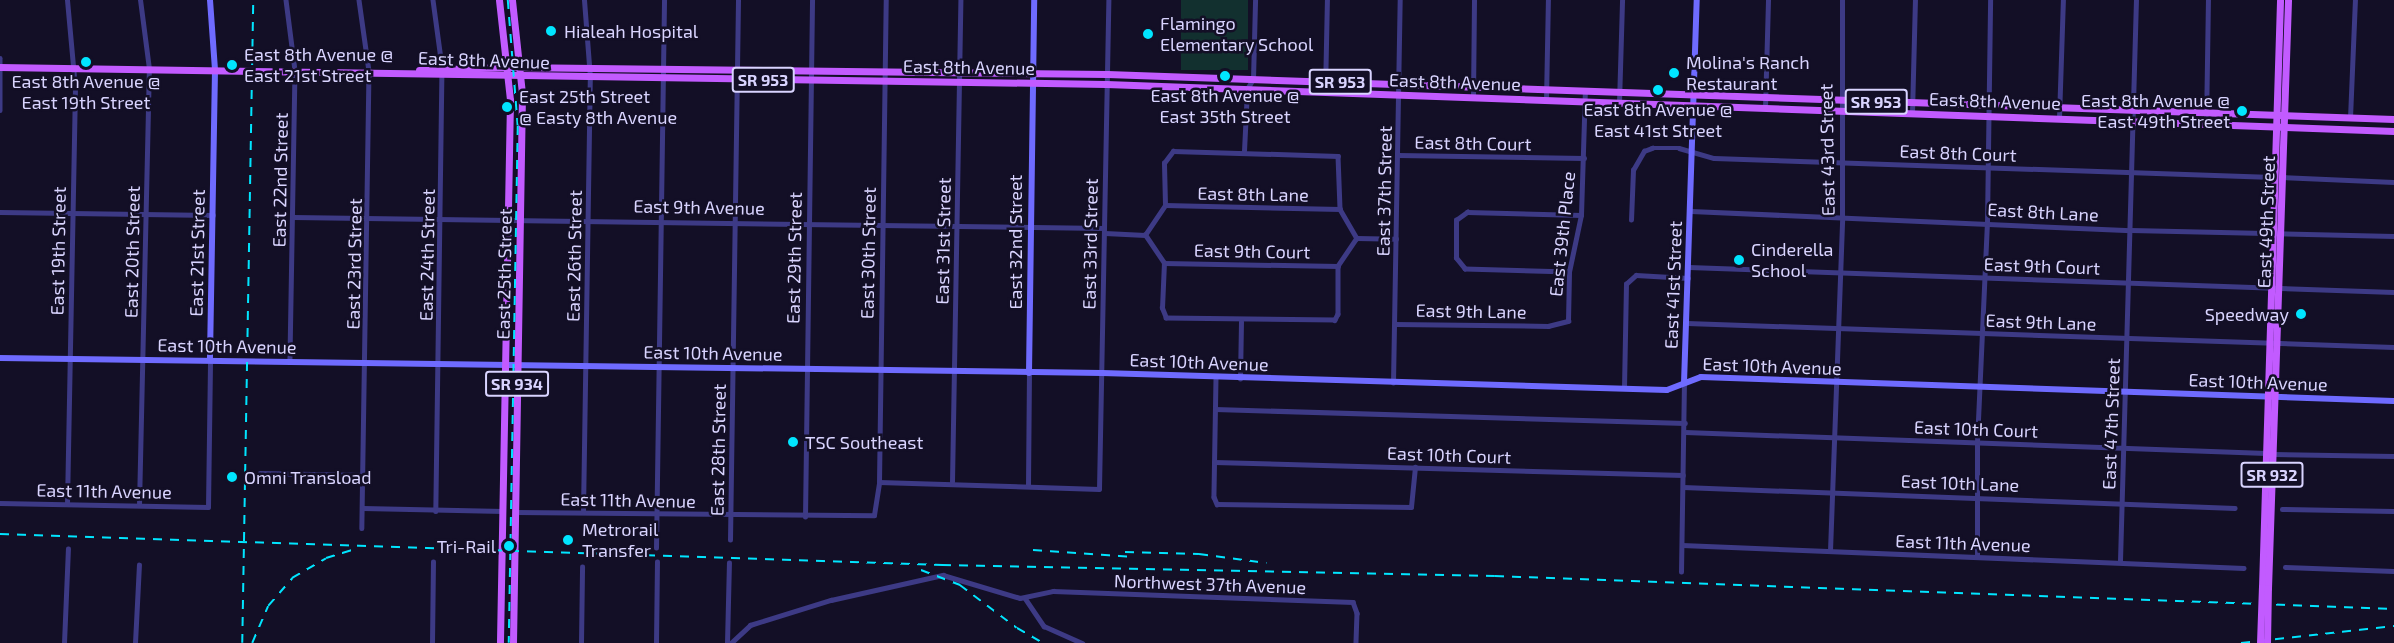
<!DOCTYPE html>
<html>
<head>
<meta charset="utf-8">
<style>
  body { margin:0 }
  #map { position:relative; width:2394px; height:643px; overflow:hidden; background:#130f26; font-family:"Exo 2",sans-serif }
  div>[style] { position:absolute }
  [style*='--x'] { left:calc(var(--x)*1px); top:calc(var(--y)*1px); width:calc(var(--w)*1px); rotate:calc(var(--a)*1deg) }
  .green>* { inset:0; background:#12302f; transform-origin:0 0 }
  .street>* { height:4.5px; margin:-2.25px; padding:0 2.25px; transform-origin:2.25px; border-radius:2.25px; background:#3d3a85 }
  .secondary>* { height:6px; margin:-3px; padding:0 3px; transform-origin:3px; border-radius:3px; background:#6f6bff }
  .primary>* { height:7px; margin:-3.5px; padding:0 3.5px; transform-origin:3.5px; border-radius:3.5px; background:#c25bff }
  .rail>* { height:1.5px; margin-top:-0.75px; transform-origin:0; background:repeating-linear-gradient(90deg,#00e5ff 0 9px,transparent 0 17px) }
  .primary-bridge>* { height:7px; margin:-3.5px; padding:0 3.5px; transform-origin:3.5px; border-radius:3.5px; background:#c25bff }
  .dots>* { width:16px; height:16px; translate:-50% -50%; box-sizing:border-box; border:3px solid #130f26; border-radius:50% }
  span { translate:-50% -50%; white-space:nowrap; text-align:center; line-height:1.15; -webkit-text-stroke:5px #130f26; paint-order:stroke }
  .shield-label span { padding:2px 4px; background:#130f26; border:2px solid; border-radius:4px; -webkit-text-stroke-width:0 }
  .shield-label { font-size:16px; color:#d9d4ff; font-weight:700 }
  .poi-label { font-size:18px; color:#d9d4ff }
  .left { translate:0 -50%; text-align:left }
  .right { translate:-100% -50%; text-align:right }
  .street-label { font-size:18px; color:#d9d4ff }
</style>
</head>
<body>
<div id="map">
  <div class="green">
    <i style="left:1181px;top:0;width:67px;height:70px"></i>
  </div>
  <div class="street">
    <i style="--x:286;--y:0;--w:71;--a:82.7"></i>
    <i style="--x:295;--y:70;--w:292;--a:91"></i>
    <i style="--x:359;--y:0;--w:72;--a:82"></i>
    <i style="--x:369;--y:71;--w:457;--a:90.9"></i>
    <i style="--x:433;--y:0;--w:68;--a:82.3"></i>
    <i style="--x:442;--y:67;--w:444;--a:90.8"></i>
    <i style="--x:0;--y:58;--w:52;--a:90"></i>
    <i style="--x:1325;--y:92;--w:92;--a:-88.8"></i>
    <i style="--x:1473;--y:97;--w:97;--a:-89.4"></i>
    <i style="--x:1546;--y:100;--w:100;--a:-88.9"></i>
    <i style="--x:1619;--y:103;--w:103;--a:-88.3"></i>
    <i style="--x:1765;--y:108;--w:108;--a:-88.4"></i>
    <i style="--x:1912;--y:113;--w:113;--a:-88.5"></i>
    <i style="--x:2059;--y:118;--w:118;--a:-88.1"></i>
    <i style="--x:2350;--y:118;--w:118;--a:-87.6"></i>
    <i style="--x:2206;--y:125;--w:125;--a:-89.1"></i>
    <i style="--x:1173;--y:151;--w:165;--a:1.7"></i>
    <i style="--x:1338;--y:156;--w:53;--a:87.8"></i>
    <i style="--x:1340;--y:209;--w:34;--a:60"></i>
    <i style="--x:1357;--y:238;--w:34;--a:124"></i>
    <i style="--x:1338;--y:266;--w:48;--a:90"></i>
    <i style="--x:1338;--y:314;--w:7;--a:117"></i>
    <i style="--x:1335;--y:320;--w:169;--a:-179.3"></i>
    <i style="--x:1166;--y:318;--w:11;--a:-112"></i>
    <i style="--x:1162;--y:308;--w:45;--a:-87.5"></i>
    <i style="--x:1164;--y:263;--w:34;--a:-124"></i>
    <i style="--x:1145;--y:235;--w:36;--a:-56"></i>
    <i style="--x:1165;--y:205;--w:42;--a:-91.4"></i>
    <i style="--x:1164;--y:163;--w:15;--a:-53"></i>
    <i style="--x:1244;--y:151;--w:62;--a:-87.2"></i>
    <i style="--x:1247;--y:89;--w:12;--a:-59"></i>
    <i style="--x:1253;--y:79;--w:79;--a:-88.5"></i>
    <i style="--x:1398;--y:155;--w:186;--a:0.9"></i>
    <i style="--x:2282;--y:177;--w:112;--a:2.6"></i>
    <i style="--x:1165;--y:205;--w:175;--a:1.3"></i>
    <i style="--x:1691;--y:211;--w:440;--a:2.5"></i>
    <i style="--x:2131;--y:230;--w:263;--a:1.3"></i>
    <i style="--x:0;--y:212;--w:213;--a:0.8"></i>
    <i style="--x:293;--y:217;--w:811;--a:0.78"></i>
    <i style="--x:1631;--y:220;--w:50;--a:-87.7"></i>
    <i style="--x:1633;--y:170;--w:22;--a:-60"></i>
    <i style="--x:1644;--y:151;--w:9;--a:-21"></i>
    <i style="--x:1652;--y:148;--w:27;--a:0"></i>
    <i style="--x:1679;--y:148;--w:36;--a:16"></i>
    <i style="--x:1714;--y:158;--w:559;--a:1.95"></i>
    <i style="--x:1105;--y:233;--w:40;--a:2.9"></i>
    <i style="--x:1357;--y:238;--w:39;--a:1"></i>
    <i style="--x:1164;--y:263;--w:174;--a:1"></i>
    <i style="--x:1689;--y:267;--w:705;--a:2.03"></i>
    <i style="--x:1569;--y:272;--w:104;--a:-178.3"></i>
    <i style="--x:1465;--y:269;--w:14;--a:-129"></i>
    <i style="--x:1456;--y:258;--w:38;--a:-90"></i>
    <i style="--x:1456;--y:220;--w:14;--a:-36"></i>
    <i style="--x:1467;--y:212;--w:114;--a:1.5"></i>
    <i style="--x:1687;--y:323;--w:707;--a:1.94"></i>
    <i style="--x:1395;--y:324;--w:153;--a:0.7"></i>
    <i style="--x:1548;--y:326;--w:21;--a:-14"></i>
    <i style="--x:1568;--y:321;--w:49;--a:-88.8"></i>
    <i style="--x:1569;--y:272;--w:58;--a:-78.1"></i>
    <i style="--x:1581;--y:215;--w:124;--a:-88.2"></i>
    <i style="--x:1216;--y:378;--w:119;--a:91"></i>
    <i style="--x:1214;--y:497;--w:8;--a:67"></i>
    <i style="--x:1217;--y:504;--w:194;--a:0.9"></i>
    <i style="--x:1411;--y:507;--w:40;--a:-84.3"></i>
    <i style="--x:1240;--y:379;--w:57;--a:-89"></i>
    <i style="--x:1393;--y:383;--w:383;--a:-89"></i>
    <i style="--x:1624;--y:388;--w:104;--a:-88.9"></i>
    <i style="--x:1626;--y:284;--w:13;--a:-42"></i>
    <i style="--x:1636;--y:275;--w:52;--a:3.3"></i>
    <i style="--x:1215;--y:409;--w:470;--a:1.7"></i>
    <i style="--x:1685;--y:432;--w:581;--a:2.07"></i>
    <i style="--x:2273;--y:454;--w:121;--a:0.9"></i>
    <i style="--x:1214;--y:462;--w:469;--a:1.6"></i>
    <i style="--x:260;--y:473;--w:104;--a:1.1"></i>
    <i style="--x:879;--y:482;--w:220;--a:1.8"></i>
    <i style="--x:1099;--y:489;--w:489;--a:-88.9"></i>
    <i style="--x:952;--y:482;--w:482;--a:-89"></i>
    <i style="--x:1028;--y:485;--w:112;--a:-89.5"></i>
    <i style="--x:1683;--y:487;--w:552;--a:2.18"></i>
    <i style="--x:0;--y:503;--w:208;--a:1.1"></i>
    <i style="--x:208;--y:507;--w:147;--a:-89.2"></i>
    <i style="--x:67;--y:504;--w:416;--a:-88.9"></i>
    <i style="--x:75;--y:88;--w:88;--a:-95.2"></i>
    <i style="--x:139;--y:505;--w:436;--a:-88.7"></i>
    <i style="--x:149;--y:69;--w:70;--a:-97.4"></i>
    <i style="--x:363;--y:508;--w:140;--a:1.2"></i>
    <i style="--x:2282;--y:509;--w:112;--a:1"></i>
    <i style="--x:515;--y:512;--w:359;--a:0.5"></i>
    <i style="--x:874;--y:515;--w:33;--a:-81"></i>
    <i style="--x:879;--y:482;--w:482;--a:-89.2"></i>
    <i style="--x:583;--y:512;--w:434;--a:-89.1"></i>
    <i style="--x:590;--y:78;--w:78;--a:-94.4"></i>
    <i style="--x:805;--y:517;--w:517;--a:-89.22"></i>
    <i style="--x:730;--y:540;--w:540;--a:-89.15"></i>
    <i style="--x:1682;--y:545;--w:562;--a:2.34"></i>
    <i style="--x:656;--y:548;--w:548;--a:-89.16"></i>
    <i style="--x:1830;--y:551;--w:333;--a:-87.9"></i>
    <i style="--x:1842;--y:218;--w:218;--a:-90"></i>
    <i style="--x:1977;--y:557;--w:115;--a:-90"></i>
    <i style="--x:1977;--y:442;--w:219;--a:-87.4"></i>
    <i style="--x:1987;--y:223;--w:223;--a:-89.2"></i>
    <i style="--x:2120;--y:561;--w:561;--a:-88.37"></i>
    <i style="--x:2285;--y:567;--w:109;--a:2.1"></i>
    <i style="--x:1681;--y:572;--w:189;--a:-89.1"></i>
    <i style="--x:1025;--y:598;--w:34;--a:56"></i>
    <i style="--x:1044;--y:626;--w:42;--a:24.1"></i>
    <i style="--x:64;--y:643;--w:94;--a:-87.6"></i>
    <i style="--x:135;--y:643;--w:78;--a:-87.1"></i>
    <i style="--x:432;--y:643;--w:81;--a:-89.3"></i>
    <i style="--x:581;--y:643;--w:76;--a:-89.2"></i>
    <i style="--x:656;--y:643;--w:81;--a:-89.3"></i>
    <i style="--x:727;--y:643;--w:80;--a:-88.6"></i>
    <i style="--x:731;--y:643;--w:26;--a:-43"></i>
    <i style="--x:750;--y:625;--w:85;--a:-17.2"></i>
    <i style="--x:831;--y:600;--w:115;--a:-12.6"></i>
    <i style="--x:943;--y:575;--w:80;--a:16.6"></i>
    <i style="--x:1020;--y:598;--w:34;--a:-12"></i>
    <i style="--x:1053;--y:591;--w:300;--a:2.1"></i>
    <i style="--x:1353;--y:602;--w:12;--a:70"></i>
    <i style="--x:1357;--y:613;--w:30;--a:92"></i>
  </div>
  <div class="secondary">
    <i style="--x:210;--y:0;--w:70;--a:85.9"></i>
    <i style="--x:215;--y:70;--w:290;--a:91"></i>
    <i style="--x:0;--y:358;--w:1102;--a:0.78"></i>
    <i style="--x:1102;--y:373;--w:565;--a:1.72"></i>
    <i style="--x:1667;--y:390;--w:36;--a:-21"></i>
    <i style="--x:1701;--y:377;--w:693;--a:1.98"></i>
    <i style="--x:1029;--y:373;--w:373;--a:-89.2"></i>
    <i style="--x:1684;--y:383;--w:383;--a:-88.1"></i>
  </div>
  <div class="primary">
    <i style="--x:499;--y:0;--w:101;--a:83.7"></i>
    <i style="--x:510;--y:100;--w:543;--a:91.06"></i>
    <i style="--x:512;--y:0;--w:95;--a:83.9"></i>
    <i style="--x:522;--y:94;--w:549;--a:90.94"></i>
    <i style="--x:0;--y:67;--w:1106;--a:0.88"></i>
    <i style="--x:1106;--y:84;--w:1289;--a:2.09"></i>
    <i style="--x:419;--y:70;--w:90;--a:-1.9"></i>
    <i style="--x:509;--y:67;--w:598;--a:0.67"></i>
    <i style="--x:1107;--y:74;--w:1288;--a:2"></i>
    <i style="--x:2262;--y:587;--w:587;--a:-88.24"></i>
    <i style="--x:2268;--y:588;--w:588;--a:-88.05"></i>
  </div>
  <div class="rail">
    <i style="--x:508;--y:0;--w:126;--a:85.5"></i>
    <i style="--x:518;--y:126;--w:517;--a:91"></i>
    <i style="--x:0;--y:534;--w:943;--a:1.88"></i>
    <i style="--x:942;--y:565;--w:553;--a:1.14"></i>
    <i style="--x:1495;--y:576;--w:900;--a:2.1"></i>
    <i style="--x:1033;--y:550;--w:101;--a:4"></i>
    <i style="--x:1125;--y:552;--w:74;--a:1.5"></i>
    <i style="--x:1199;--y:554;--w:68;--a:7.7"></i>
    <i style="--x:921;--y:570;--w:42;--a:21"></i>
    <i style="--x:960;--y:585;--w:71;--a:37"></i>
    <i style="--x:1017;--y:628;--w:30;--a:30"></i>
    <i style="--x:242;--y:643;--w:643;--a:-89.02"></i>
    <i style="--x:252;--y:643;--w:40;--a:-66.6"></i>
    <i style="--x:268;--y:606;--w:37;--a:-49"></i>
    <i style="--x:292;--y:578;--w:39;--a:-30"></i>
    <i style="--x:326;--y:558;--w:28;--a:-17"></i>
    <i style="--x:2241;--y:643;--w:154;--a:-6.3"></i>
  </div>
  <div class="primary-bridge">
    <i style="--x:2260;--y:643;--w:56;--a:-88"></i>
    <i style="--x:2267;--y:643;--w:55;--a:-89"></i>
  </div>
  <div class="dots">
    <i style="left:551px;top:31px;background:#00e5ff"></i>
    <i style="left:1148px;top:34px;background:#00e5ff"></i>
    <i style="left:86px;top:62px;background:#00e5ff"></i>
    <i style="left:232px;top:65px;background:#00e5ff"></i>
    <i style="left:1674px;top:73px;background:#00e5ff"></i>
    <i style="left:1225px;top:76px;background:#00e5ff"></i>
    <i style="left:1658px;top:90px;background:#00e5ff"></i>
    <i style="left:507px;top:107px;background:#00e5ff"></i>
    <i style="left:2242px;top:111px;background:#00e5ff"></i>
    <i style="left:1739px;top:260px;background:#00e5ff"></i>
    <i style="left:2301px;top:314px;background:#00e5ff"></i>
    <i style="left:793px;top:442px;background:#00e5ff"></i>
    <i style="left:232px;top:477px;background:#00e5ff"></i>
    <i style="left:568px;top:540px;background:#00e5ff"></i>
    <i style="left:509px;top:546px;background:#00e5ff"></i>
  </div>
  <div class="shield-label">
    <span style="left:763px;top:80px">SR 953</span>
    <span style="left:1340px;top:82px">SR 953</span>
    <span style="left:1876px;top:102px">SR 953</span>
    <span style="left:517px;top:384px">SR 934</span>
    <span style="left:2272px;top:475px">SR 932</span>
  </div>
  <div class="poi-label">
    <span class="left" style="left:1160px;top:34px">Flamingo<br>Elementary School</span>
    <span class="left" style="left:564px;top:31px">Hialeah Hospital</span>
    <span class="left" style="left:244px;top:65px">East 8th Avenue @<br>East 21st Street</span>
    <span class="left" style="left:1686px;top:73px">Molina's Ranch<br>Restaurant</span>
    <span style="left:86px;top:92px">East 8th Avenue @<br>East 19th Street</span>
    <span style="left:1225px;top:106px">East 8th Avenue @<br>East 35th Street</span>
    <span class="left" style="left:519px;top:107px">East 25th Street<br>@ Easty 8th Avenue</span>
    <span class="right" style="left:2230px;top:111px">East 8th Avenue @<br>East 49th Street</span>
    <span style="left:1658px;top:120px">East 8th Avenue @<br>East 41st Street</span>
    <span class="left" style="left:1751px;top:260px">Cinderella<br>School</span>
    <span class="right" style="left:2289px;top:314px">Speedway</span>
    <span class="left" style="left:805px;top:442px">TSC Southeast</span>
    <span class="left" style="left:244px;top:477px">Omni Transload</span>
    <span class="left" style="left:582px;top:540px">Metrorail<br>Transfer</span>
    <span class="right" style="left:496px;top:546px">Tri-Rail</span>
  </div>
  <div class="street-label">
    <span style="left:484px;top:60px;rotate:2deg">East 8th Avenue</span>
    <span style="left:969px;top:67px;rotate:1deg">East 8th Avenue</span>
    <span style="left:1455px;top:82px;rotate:2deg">East 8th Avenue</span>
    <span style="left:1995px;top:101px;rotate:2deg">East 8th Avenue</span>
    <span style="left:1473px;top:143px;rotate:1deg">East 8th Court</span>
    <span style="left:1827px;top:150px;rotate:-91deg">East 43rd Street</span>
    <span style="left:1958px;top:153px;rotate:2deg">East 8th Court</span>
    <span style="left:280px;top:180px;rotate:-89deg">East 22nd Street</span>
    <span style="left:1384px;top:191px;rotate:-89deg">East 37th Street</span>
    <span style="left:1253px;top:194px;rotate:1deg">East 8th Lane</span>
    <span style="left:699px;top:207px;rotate:1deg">East 9th Avenue</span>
    <span style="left:2043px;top:212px;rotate:3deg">East 8th Lane</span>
    <span style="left:2266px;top:222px;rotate:-88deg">East 49th Street</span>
    <span style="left:1562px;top:234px;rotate:-84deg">East 39th Place</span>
    <span style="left:943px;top:241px;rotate:-89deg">East 31st Street</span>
    <span style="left:1015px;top:242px;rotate:-90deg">East 32nd Street</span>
    <span style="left:1090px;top:244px;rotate:-89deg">East 33rd Street</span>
    <span style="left:58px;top:251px;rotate:-89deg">East 19th Street</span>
    <span style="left:1252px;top:251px;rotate:1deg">East 9th Court</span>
    <span style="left:132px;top:252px;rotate:-89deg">East 20th Street</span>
    <span style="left:197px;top:253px;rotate:-89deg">East 21st Street</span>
    <span style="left:868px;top:253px;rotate:-89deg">East 30th Street</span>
    <span style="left:427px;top:255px;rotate:-89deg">East 24th Street</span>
    <span style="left:574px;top:256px;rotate:-89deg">East 26th Street</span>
    <span style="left:794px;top:258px;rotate:-89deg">East 29th Street</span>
    <span style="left:354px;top:264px;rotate:-89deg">East 23rd Street</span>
    <span style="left:2042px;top:266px;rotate:2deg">East 9th Court</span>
    <span style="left:504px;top:274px;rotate:-89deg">East 25th Street</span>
    <span style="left:1673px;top:285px;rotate:-88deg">East 41st Street</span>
    <span style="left:1471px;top:311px;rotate:1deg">East 9th Lane</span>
    <span style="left:2041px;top:322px;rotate:2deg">East 9th Lane</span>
    <span style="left:227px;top:346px;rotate:1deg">East 10th Avenue</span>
    <span style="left:713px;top:353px;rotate:1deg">East 10th Avenue</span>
    <span style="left:1199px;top:362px;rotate:2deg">East 10th Avenue</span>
    <span style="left:1772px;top:366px;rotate:2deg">East 10th Avenue</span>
    <span style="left:2258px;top:382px;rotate:2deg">East 10th Avenue</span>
    <span style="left:2111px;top:424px;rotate:-88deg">East 47th Street</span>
    <span style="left:1976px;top:429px;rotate:2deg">East 10th Court</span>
    <span style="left:718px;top:450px;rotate:-89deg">East 28th Street</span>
    <span style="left:1449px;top:455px;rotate:2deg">East 10th Court</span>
    <span style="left:1960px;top:483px;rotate:2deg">East 10th Lane</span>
    <span style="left:104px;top:491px;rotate:1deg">East 11th Avenue</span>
    <span style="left:628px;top:500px;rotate:1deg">East 11th Avenue</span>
    <span style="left:1963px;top:543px;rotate:2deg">East 11th Avenue</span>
    <span style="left:1210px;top:584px;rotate:2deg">Northwest 37th Avenue</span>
  </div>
</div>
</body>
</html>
